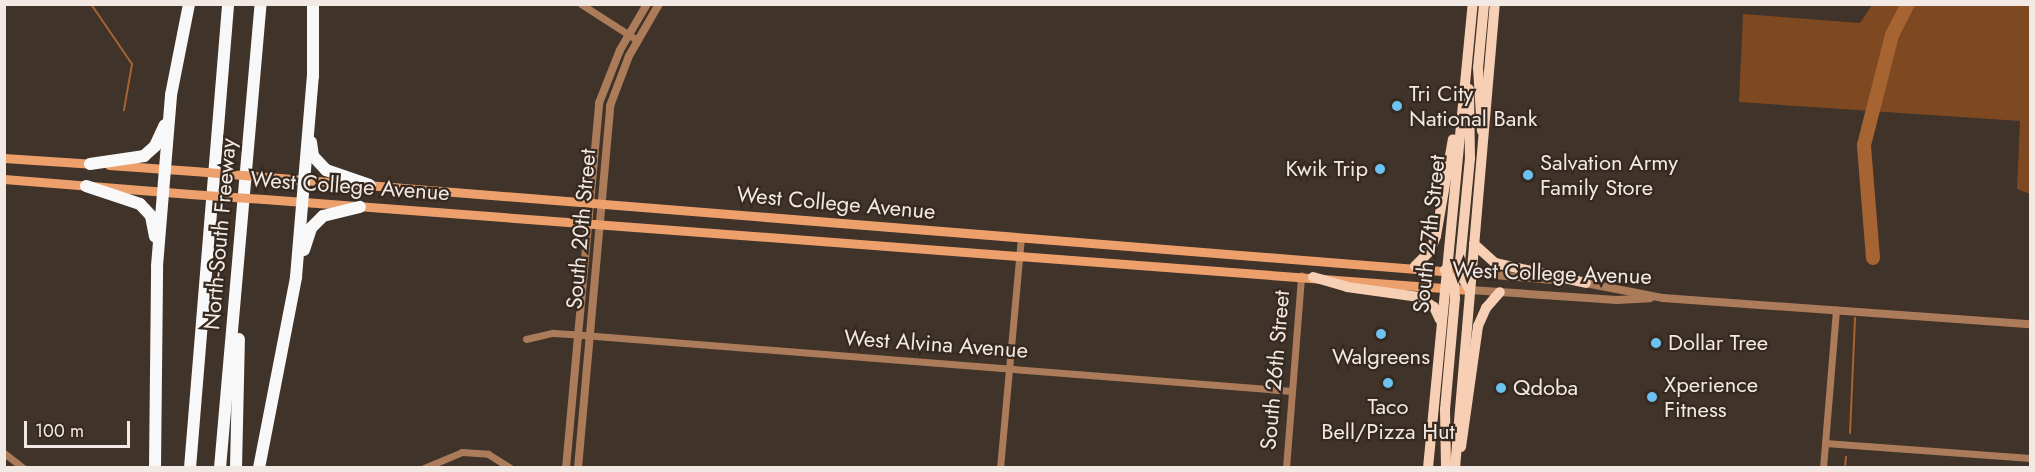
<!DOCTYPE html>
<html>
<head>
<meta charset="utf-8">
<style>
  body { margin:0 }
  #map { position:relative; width:2035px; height:472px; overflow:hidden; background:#40332a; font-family:Jost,sans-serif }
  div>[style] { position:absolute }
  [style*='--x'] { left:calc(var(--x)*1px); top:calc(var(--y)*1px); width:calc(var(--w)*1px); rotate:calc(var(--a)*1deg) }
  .green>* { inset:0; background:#7e4921 }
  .stream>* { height:2px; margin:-1px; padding:0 1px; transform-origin:1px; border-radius:1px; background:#a76433 }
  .river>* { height:14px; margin:-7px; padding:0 7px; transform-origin:7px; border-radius:7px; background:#a76433 }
  .minor>* { height:7px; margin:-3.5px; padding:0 3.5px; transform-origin:3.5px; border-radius:3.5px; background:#ab7b5a }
  .tertiary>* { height:8px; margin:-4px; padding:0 4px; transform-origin:4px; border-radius:4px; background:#ab7b5a }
  .secondary>* { height:9px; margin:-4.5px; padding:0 4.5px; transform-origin:4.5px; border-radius:4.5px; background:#eda06c }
  .primary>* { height:10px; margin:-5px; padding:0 5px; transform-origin:5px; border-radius:5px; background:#f6cfb5 }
  .motorway>* { height:12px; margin:-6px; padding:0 6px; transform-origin:6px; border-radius:6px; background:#f7f8f7 }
  .secondary-bridge>* { height:9px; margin:-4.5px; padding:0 4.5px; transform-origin:4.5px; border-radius:4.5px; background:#eda06c }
  .dots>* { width:16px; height:16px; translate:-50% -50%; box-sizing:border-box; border:3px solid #352920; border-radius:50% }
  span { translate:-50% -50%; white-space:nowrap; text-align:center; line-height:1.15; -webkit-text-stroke:4.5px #352920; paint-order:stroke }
  .poi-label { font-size:22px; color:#f2e9e4 }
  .left { translate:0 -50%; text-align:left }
  .right { translate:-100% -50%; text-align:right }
  .street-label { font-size:22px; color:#f2e9e4 }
  .frame { position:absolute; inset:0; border:6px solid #f2e9e4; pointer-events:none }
  .scale { position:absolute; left:24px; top:421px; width:106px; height:27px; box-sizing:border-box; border:3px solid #f2e9e4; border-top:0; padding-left:8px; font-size:18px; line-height:21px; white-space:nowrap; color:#f2e9e4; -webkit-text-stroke:4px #352920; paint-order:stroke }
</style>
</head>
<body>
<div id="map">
  <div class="green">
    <i style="clip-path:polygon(1872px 5px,2030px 5px,2030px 194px,2017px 189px,2020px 121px,1739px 102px,1743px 14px,1860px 23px)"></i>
  </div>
  <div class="stream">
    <i style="--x:91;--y:4;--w:73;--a:55.7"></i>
    <i style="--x:132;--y:64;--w:47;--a:99.9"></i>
    <i style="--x:1850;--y:433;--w:115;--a:-87.5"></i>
    <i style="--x:1845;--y:468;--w:11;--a:-85"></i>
  </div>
  <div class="river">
    <i style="--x:1873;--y:258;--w:113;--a:-94.6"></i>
    <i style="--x:1864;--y:145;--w:114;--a:-75.7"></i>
    <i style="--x:1892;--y:35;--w:35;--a:-63"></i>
  </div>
  <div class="minor">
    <i style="--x:581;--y:4;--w:67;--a:32.7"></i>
    <i style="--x:526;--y:339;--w:28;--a:-13"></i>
    <i style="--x:553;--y:333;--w:17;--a:3"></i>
    <i style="--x:570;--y:334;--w:724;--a:4.51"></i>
    <i style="--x:1825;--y:443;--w:206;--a:4.2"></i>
    <i style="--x:4;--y:453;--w:24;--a:38"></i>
    <i style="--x:424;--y:468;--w:41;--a:-22.8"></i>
    <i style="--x:462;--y:452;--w:26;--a:4"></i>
    <i style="--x:488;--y:454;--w:26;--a:32"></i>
    <i style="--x:1000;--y:468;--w:231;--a:-84.8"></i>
    <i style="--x:1286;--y:468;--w:193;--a:-85.5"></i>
    <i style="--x:1823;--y:468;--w:159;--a:-85.3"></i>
  </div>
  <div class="tertiary">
    <i style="--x:1471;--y:273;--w:82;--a:4.9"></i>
    <i style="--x:1580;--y:282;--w:85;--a:10.9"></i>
    <i style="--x:1663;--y:298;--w:368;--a:4.1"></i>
    <i style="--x:1470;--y:290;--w:147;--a:3.9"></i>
    <i style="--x:1617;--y:300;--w:33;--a:-3"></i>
    <i style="--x:566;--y:468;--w:366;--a:-84.8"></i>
    <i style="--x:599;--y:103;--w:57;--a:-68.4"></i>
    <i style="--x:620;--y:50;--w:53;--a:-59.6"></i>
    <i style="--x:578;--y:468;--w:363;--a:-84.9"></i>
    <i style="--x:610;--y:106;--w:53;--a:-69.2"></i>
    <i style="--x:629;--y:56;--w:60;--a:-60"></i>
  </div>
  <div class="secondary">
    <i style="--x:4;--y:158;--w:91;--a:3.8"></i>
    <i style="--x:109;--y:165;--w:85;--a:4"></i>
    <i style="--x:267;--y:177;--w:1203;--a:4.58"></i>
    <i style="--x:4;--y:179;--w:187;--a:4.6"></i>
    <i style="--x:264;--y:199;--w:1209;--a:4.32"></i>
  </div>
  <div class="primary">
    <i style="--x:1469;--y:89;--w:69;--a:89.2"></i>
    <i style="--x:1470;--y:158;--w:115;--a:95.5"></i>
    <i style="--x:1459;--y:272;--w:21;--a:59"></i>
    <i style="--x:1482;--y:131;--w:63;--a:-93.6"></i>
    <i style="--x:1478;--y:68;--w:64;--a:-84.6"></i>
    <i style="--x:1474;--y:244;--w:28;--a:42"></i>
    <i style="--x:1495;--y:263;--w:93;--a:12.4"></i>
    <i style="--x:1415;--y:266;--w:21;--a:-45"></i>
    <i style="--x:1430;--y:251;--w:16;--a:-68"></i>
    <i style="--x:1436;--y:236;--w:98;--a:-80.1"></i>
    <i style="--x:1445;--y:270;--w:17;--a:57"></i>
    <i style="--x:1454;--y:284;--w:14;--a:86"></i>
    <i style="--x:1455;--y:298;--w:111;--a:95.1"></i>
    <i style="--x:1445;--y:409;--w:59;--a:89"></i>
    <i style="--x:1313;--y:277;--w:35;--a:16"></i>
    <i style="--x:1347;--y:287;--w:73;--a:7.9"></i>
    <i style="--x:1419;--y:297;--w:18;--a:34"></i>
    <i style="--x:1434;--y:307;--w:14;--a:65"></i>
    <i style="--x:1461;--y:447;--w:122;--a:-82"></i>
    <i style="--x:1478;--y:326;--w:20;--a:-66"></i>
    <i style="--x:1486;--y:308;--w:21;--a:-49"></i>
    <i style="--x:1428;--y:468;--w:466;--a:-84.5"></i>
    <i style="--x:1455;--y:468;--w:466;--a:-85.1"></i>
  </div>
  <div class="motorway">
    <i style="--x:311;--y:142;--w:14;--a:82"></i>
    <i style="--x:313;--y:156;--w:19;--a:47"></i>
    <i style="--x:326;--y:170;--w:46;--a:18.8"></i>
    <i style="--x:90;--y:164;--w:55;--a:-8.4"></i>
    <i style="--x:144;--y:156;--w:15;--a:-42"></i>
    <i style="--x:155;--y:146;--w:23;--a:-65"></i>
    <i style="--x:86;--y:186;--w:57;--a:18.4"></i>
    <i style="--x:140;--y:204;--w:16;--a:47"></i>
    <i style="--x:151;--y:216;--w:21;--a:79"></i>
    <i style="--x:304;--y:250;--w:23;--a:-72"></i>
    <i style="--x:311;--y:228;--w:17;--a:-45"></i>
    <i style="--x:323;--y:216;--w:38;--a:-14"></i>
    <i style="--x:155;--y:468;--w:202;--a:-89.4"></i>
    <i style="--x:157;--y:266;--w:172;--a:-85.3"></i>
    <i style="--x:171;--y:95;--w:93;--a:-78.8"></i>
    <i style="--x:190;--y:468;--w:466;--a:-85.3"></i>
    <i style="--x:220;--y:468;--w:466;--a:-85"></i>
    <i style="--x:236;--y:468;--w:129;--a:-88.7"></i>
    <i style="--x:259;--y:468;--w:195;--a:-79"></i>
    <i style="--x:296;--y:277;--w:202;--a:-85.2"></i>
    <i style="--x:313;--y:76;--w:72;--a:-90"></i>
  </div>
  <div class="secondary-bridge">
    <i style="--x:194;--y:171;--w:73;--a:4.7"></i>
    <i style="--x:190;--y:194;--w:74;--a:3.9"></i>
  </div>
  <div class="dots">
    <i style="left:1397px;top:106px;background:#6cc3f2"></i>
    <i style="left:1380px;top:169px;background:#6cc3f2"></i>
    <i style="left:1528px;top:175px;background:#6cc3f2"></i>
    <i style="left:1381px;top:334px;background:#6cc3f2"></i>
    <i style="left:1656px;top:343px;background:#6cc3f2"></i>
    <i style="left:1388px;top:383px;background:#6cc3f2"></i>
    <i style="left:1501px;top:388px;background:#6cc3f2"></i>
    <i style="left:1652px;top:397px;background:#6cc3f2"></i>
  </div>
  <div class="poi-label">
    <span class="left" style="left:1409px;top:106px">Tri City<br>National Bank</span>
    <span class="left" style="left:1540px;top:175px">Salvation Army<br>Family Store</span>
    <span class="right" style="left:1368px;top:169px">Kwik Trip</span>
    <span class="left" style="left:1668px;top:343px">Dollar Tree</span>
    <span style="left:1381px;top:357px">Walgreens</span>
    <span class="left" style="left:1664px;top:397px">Xperience<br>Fitness</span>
    <span class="left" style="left:1513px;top:388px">Qdoba</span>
    <span style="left:1388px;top:419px">Taco<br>Bell/Pizza Hut</span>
  </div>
  <div class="street-label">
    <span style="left:350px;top:186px;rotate:4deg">West College Avenue</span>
    <span style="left:836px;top:203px;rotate:5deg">West College Avenue</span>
    <span style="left:581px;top:229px;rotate:-85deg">South 20th Street</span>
    <span style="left:220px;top:234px;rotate:-85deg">North-South Freeway</span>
    <span style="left:1429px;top:234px;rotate:-84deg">South 27th Street</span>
    <span style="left:1552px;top:273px;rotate:2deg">West College Avenue</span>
    <span style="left:936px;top:344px;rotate:4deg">West Alvina Avenue</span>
    <span style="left:1275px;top:370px;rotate:-85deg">South 26th Street</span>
  </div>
  <div class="frame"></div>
  <div class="scale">100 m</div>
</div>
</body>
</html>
